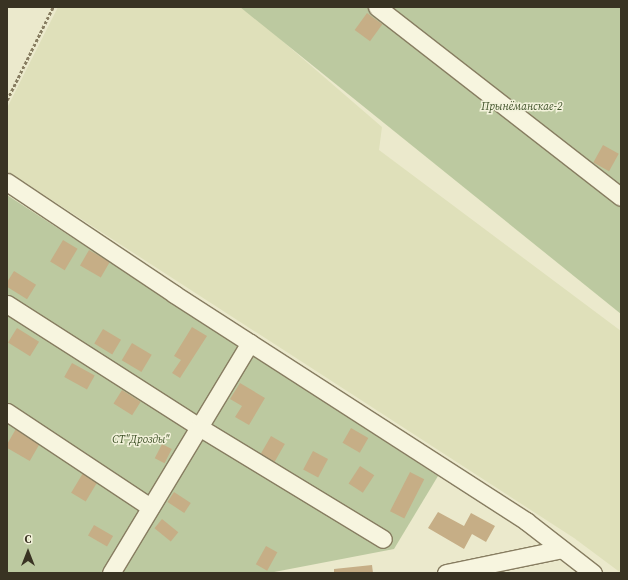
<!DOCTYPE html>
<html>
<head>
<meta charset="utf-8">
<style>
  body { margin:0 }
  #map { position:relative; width:628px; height:580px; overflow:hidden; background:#ebe9cc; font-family:"Source Serif 4",serif }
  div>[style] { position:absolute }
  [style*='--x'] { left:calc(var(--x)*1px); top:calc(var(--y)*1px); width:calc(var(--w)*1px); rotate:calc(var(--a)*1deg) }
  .farmland>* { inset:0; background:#dfe0ba }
  .green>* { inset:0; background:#bcc9a0 }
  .building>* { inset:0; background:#c6ae86; transform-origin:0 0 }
  .path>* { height:2.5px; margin-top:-1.25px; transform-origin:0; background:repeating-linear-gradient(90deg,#877d61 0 3px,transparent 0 5px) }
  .roads { filter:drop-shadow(1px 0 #877d61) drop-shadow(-1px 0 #877d61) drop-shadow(0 1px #877d61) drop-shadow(0 -1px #877d61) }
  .minor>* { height:17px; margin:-8.5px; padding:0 8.5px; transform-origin:8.5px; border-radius:8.5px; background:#f7f5df }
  span { translate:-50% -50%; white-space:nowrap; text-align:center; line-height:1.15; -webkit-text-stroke:3px #f3f2db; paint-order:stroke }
  .park-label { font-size:11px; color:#41542b; font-style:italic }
  .frame { position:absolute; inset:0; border:8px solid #393323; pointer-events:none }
  .north { position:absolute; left:8px; top:532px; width:40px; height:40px; -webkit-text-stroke:3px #f3f2db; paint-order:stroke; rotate:0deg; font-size:11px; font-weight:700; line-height:16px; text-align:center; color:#393323 }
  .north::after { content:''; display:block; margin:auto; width:14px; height:18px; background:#393323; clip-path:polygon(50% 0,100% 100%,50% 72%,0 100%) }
</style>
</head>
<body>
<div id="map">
  <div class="farmland">
    <i style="clip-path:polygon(58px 7px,243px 7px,382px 127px,379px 150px,621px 331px,621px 573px,574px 538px,7px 171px,7px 108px)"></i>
  </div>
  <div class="green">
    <i style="clip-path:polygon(240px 7px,621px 7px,621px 314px)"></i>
    <i style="clip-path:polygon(7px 195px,438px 476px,394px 549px,269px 573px,7px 573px)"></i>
  </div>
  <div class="building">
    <i style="left:367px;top:13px;width:19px;height:21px;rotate:36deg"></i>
    <i style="left:603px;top:145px;width:18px;height:20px;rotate:29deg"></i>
    <i style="left:63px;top:240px;width:17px;height:25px;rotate:31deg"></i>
    <i style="left:89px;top:250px;width:24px;height:18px;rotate:30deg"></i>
    <i style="left:14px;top:271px;width:26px;height:17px;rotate:32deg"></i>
    <i style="clip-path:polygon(192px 327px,207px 336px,180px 378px,172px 373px,181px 360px,174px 356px)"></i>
    <i style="left:17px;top:328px;width:26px;height:17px;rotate:32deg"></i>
    <i style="left:103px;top:329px;width:21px;height:17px;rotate:31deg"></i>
    <i style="left:132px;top:343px;width:23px;height:20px;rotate:31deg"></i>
    <i style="left:72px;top:363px;width:26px;height:16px;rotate:29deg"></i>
    <i style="clip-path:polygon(240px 383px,265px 398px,249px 425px,235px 417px,242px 406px,230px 399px)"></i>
    <i style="left:122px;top:390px;width:22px;height:16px;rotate:32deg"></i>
    <i style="left:17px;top:427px;width:28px;height:23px;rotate:30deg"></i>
    <i style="left:351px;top:428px;width:20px;height:17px;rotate:30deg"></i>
    <i style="left:271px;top:436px;width:16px;height:21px;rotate:30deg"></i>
    <i style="left:162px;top:444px;width:11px;height:16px;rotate:27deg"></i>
    <i style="left:313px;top:451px;width:17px;height:21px;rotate:28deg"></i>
    <i style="left:360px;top:466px;width:17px;height:21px;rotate:33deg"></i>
    <i style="left:410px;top:472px;width:16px;height:44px;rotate:27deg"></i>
    <i style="left:83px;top:473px;width:17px;height:23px;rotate:31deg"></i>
    <i style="left:174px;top:492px;width:20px;height:12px;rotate:33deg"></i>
    <i style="clip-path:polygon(438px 512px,464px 526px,471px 513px,495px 526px,486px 542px,472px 534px,464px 549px,428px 528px)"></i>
    <i style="left:162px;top:519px;width:21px;height:12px;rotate:39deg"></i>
    <i style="left:94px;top:525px;width:22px;height:12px;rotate:30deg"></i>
    <i style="left:266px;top:546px;width:13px;height:21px;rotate:29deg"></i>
    <i style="clip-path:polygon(372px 565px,373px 573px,334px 573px,334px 569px)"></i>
  </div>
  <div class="path">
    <i style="--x:7;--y:100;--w:104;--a:-63.7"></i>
  </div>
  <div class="roads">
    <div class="minor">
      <i style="--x:377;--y:7;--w:309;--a:37.9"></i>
      <i style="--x:7;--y:182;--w:201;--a:33.8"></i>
      <i style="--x:174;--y:294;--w:419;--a:32.8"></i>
      <i style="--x:526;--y:521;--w:85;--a:37.8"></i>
      <i style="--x:7;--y:304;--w:228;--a:32.6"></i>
      <i style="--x:199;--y:427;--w:215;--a:31.3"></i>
      <i style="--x:7;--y:412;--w:172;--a:33.6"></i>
      <i style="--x:111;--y:573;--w:269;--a:-58.9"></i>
      <i style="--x:446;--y:573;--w:118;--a:-11.7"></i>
    </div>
  </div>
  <div class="park-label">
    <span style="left:522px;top:107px">Прынёманскае-2</span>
    <span style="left:141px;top:440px">СТ"Дрозды"</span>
  </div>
  <div class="frame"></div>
  <div class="north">С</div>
</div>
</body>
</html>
